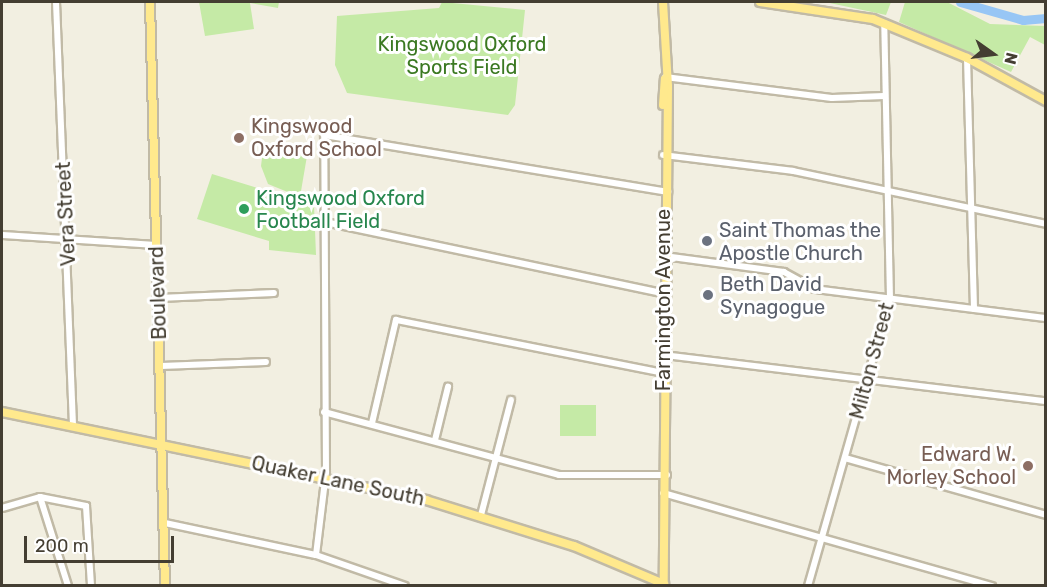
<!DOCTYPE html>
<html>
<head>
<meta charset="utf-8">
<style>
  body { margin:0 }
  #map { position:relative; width:1047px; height:587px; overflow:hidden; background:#f2efe1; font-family:Rubik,sans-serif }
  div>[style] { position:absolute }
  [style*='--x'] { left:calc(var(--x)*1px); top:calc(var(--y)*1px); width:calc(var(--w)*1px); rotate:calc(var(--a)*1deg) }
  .green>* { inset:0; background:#c5eaa6; transform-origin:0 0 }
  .river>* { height:9px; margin:-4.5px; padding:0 4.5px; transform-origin:4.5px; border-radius:4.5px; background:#97c6f5 }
  .roads { filter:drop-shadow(2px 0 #c1baa6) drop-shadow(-2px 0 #c1baa6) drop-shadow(0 2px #c1baa6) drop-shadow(0 -2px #c1baa6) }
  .minor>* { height:6px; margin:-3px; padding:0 3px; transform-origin:3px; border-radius:3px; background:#fff }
  .major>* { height:8px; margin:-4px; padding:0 4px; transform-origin:4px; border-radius:4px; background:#ffe98d }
  .dots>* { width:16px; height:16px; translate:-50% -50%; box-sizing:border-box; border:3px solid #fff; border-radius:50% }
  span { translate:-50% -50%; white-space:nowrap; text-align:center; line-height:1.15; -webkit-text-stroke:6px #fff; paint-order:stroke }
  .park-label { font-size:20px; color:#3b7922 }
  .education-label { font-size:20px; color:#785e54 }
  .left { translate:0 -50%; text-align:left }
  .right { translate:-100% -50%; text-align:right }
  .leisure-label { font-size:20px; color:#27864d }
  .street-label { font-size:20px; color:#443e32 }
  .worship-label { font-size:20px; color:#5b616d }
  .frame { position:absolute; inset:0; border:3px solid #443e32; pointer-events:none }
  .north { position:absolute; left:963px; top:24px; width:60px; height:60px; -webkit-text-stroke:4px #fff; paint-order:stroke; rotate:104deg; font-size:16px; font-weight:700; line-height:24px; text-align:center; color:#443e32 }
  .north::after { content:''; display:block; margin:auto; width:21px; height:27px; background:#443e32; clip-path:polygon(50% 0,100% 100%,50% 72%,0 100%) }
  .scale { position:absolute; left:24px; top:536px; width:150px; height:27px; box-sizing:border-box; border:3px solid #443e32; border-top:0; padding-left:8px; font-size:18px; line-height:21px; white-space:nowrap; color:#443e32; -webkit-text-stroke:4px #fff; paint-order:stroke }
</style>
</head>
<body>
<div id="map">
  <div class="green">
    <i style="clip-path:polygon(199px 2px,279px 2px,278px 8px,250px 3px,254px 29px,205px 36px)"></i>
    <i style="clip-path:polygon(442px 2px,525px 10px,515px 105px,508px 115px,347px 93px,335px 65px,337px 16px,439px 8px)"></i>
    <i style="clip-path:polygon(825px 2px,891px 2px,886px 15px)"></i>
    <i style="clip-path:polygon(905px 2px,947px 2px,990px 24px,1045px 26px,1045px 45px,1030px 37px,1011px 72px,899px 22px)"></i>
    <i style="clip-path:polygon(264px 143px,308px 150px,300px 197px,268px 184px,261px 166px)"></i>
    <i style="clip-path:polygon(212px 174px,290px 198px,287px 209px,314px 205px,316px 255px,269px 250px,269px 241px,197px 219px)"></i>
    <i style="left:596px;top:405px;width:31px;height:36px;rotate:90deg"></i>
  </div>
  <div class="river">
    <i style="--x:960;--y:2;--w:66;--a:15.9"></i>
    <i style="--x:1023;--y:20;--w:23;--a:-5"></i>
  </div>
  <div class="roads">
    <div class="minor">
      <i style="--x:56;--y:2;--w:424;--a:87.7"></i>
      <i style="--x:967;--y:58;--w:251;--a:88.4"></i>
      <i style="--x:665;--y:77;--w:168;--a:7.2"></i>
      <i style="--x:832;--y:98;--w:52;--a:-2.2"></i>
      <i style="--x:663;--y:155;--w:131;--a:7"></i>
      <i style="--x:793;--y:171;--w:258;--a:11.8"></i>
      <i style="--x:325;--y:222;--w:349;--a:11.9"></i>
      <i style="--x:2;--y:235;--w:155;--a:3.7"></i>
      <i style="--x:664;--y:256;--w:121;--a:7.6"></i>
      <i style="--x:784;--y:272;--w:35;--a:29"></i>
      <i style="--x:815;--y:289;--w:233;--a:7.2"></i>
      <i style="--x:159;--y:298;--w:115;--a:-2.5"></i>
      <i style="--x:664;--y:355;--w:385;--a:6.9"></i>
      <i style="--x:161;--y:366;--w:105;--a:-2.2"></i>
      <i style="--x:324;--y:412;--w:243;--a:15"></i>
      <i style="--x:559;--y:475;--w:108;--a:0"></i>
      <i style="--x:372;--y:423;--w:106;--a:-76.9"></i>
      <i style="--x:396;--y:320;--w:277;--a:11.2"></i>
      <i style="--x:435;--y:440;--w:55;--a:-76.2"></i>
      <i style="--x:845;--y:458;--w:209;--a:15.8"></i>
      <i style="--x:663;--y:493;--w:342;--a:15.8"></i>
      <i style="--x:40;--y:497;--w:93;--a:72.5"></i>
      <i style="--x:2;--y:508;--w:40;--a:-16"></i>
      <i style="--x:40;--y:497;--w:47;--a:11.1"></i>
      <i style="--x:86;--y:506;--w:80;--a:86.4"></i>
      <i style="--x:481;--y:515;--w:119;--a:-75.4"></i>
      <i style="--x:165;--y:523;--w:154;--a:12"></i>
      <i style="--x:316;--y:555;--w:94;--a:19.2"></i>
      <i style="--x:316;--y:555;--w:84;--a:-83.1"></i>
      <i style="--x:326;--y:472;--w:337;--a:-90.3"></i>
      <i style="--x:324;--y:135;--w:349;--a:9.4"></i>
      <i style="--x:808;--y:586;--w:298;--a:-74.1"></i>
      <i style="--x:890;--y:299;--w:276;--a:-91.2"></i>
    </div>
    <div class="major">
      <i style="--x:150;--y:2;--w:584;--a:88.53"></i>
      <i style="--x:663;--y:2;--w:85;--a:86.6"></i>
      <i style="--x:668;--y:87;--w:499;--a:90.5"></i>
      <i style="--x:760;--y:2;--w:114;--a:8.6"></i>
      <i style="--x:873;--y:19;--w:102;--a:22.5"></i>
      <i style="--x:967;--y:58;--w:90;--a:28.6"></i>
      <i style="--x:663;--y:105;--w:26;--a:-86"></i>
      <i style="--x:2;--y:412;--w:433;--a:11.7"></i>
      <i style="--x:426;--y:500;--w:155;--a:17.3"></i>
      <i style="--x:574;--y:546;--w:98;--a:22.9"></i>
    </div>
  </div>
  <div class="dots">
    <i style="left:239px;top:138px;background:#8d6e63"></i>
    <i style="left:244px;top:209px;background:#2e9e5b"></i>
    <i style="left:707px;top:241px;background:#6b7280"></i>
    <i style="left:708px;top:295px;background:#6b7280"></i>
    <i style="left:1028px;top:466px;background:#8d6e63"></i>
  </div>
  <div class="park-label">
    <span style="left:462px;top:56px">Kingswood Oxford<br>Sports Field</span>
  </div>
  <div class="education-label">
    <span class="left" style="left:251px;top:138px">Kingswood<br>Oxford School</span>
    <span class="right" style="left:1016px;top:466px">Edward W.<br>Morley School</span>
  </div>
  <div class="leisure-label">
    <span class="left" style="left:256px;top:210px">Kingswood Oxford<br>Football Field</span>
  </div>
  <div class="street-label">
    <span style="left:66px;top:214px;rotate:-93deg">Vera Street</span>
    <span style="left:158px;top:293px;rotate:-92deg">Boulevard</span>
    <span style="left:663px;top:300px;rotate:-90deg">Farmington Avenue</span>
    <span style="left:872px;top:361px;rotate:-75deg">Milton Street</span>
    <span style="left:338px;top:481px;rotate:12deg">Quaker Lane South</span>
  </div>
  <div class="worship-label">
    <span class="left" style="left:719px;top:242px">Saint Thomas the<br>Apostle Church</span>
    <span class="left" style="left:720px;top:296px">Beth David<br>Synagogue</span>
  </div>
  <div class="frame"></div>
  <div class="north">N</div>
  <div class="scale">200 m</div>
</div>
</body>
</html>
